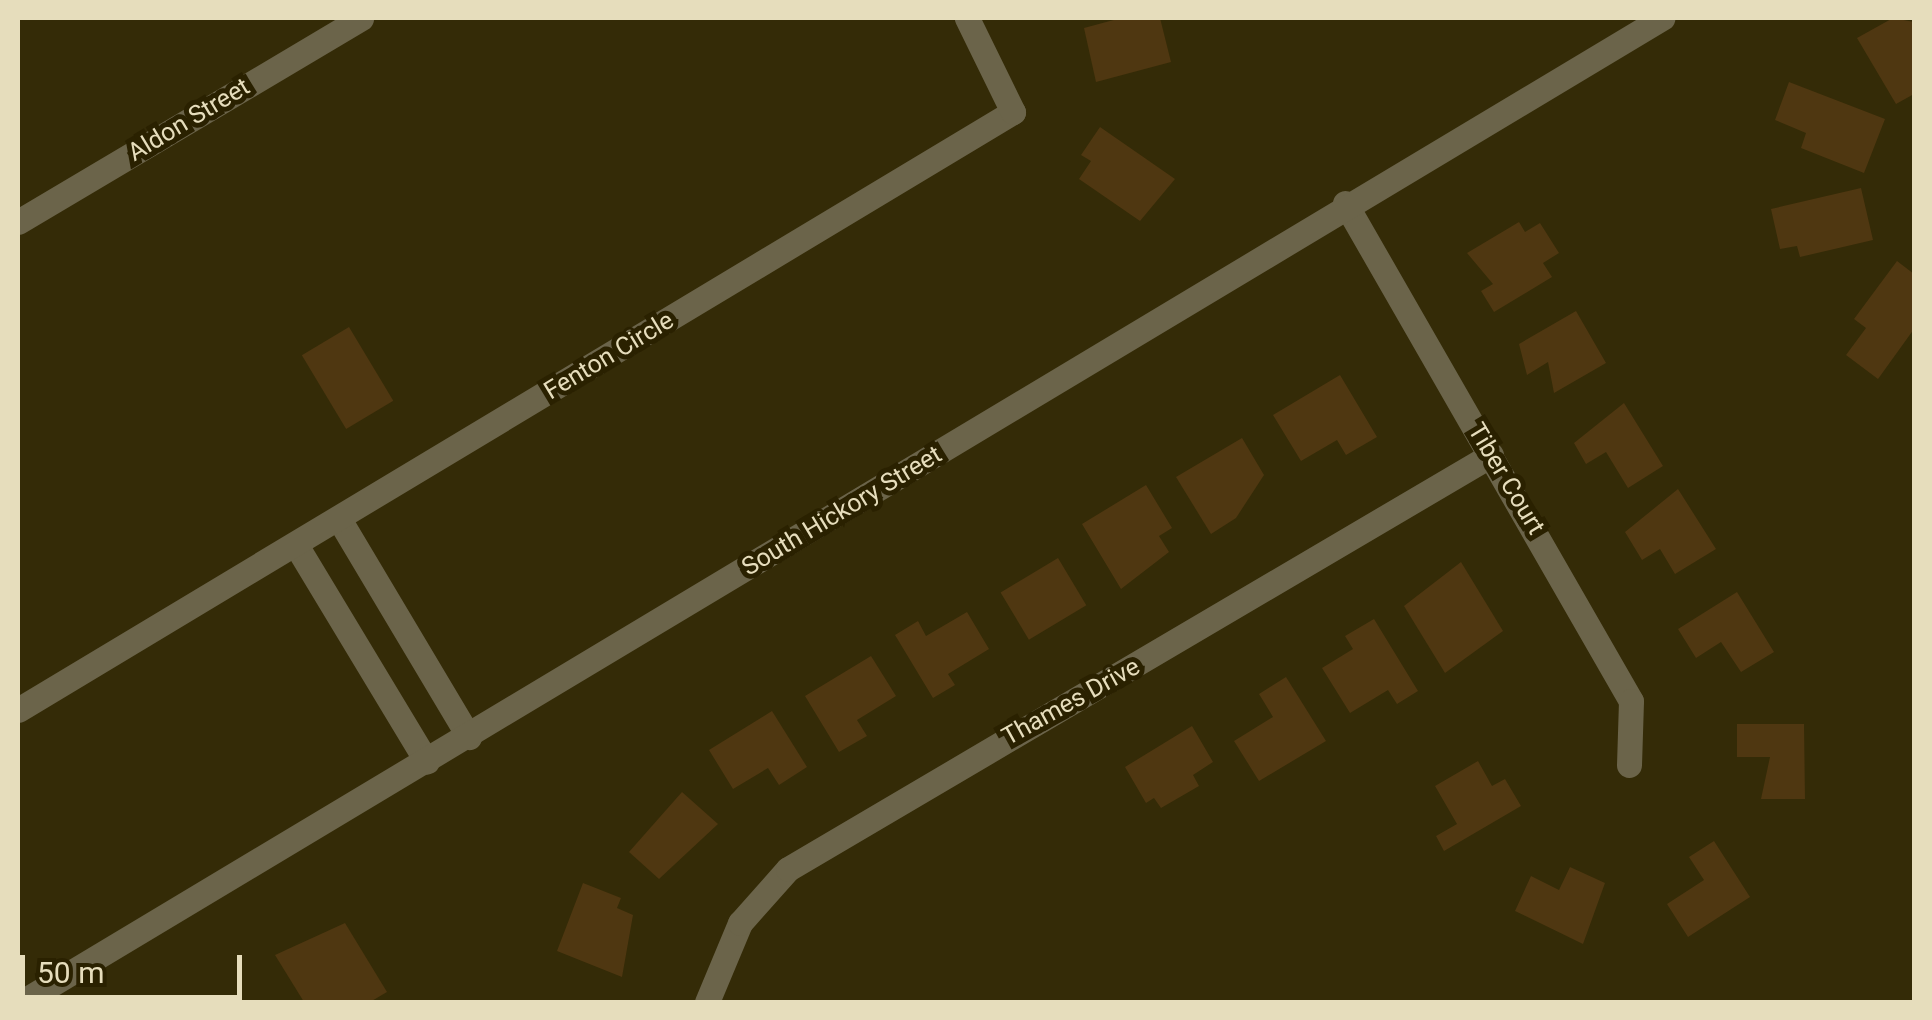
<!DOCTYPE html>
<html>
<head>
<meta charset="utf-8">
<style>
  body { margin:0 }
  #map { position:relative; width:1932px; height:1020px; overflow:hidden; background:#342b07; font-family:Roboto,sans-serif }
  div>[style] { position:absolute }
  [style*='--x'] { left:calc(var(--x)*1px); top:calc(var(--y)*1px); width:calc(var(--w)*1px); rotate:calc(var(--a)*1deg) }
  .building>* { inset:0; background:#4f3711; transform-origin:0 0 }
  .minor>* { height:25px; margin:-12.5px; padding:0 12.5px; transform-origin:12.5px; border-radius:12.5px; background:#6b644a }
  .tertiary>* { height:25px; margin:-12.5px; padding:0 12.5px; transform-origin:12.5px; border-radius:12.5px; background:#6b644a }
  span { translate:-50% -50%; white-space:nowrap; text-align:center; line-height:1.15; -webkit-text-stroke:10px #2a2100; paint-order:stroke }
  .street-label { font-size:25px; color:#e6ddbc }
  .frame { position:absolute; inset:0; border:20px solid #e6ddbc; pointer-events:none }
  .scale { position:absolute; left:20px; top:955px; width:222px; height:45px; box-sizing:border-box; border:5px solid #e6ddbc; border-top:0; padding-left:12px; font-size:30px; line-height:35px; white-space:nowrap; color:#e6ddbc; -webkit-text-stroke:8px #2a2100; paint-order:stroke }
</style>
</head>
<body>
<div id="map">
  <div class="building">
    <i style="clip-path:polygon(1121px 18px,1160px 18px,1171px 62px,1096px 82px,1084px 28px)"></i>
    <i style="clip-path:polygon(1893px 18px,1914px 22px,1914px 94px,1896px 104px,1857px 38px)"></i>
    <i style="clip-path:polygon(1789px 82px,1885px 119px,1864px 173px,1801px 148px,1806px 133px,1775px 120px)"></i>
    <i style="clip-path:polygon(1100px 127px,1175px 179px,1140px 221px,1079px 179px,1091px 161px,1081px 155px)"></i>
    <i style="clip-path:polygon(1861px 188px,1873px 240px,1800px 257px,1797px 246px,1780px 249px,1771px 209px)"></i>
    <i style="clip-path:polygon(1519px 222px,1525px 232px,1540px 223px,1559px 253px,1543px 263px,1552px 277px,1494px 312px,1481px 291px,1493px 284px,1467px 253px)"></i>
    <i style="clip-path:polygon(1897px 261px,1914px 274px,1914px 329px,1878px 379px,1846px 355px,1866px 328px,1854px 319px)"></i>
    <i style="clip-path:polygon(1576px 311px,1606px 363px,1554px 393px,1548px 362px,1527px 375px,1519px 344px)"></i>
    <i style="left:349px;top:327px;width:86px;height:55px;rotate:59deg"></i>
    <i style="clip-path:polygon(1340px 375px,1377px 437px,1346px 455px,1337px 440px,1301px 461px,1273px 415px)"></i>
    <i style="clip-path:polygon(1624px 403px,1663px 466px,1628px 488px,1606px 452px,1586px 464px,1574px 443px)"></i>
    <i style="clip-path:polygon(1242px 438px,1264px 475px,1236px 518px,1211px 534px,1176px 477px)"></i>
    <i style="clip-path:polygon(1146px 485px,1172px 528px,1159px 536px,1169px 552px,1121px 589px,1082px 524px)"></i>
    <i style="clip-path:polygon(1678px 489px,1716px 549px,1675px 574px,1660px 549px,1642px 560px,1625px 532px)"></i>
    <i style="left:1058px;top:558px;width:55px;height:67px;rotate:59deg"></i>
    <i style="clip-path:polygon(1461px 562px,1503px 631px,1445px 673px,1404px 606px)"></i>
    <i style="clip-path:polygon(1737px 592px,1774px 652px,1741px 672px,1721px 642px,1696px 658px,1678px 629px)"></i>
    <i style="clip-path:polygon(967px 612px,989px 649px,948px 674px,955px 685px,933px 698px,895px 635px,918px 621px,926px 636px)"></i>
    <i style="clip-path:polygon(1374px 619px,1418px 691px,1397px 704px,1388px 690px,1350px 713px,1322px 668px,1353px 649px,1345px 636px)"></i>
    <i style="clip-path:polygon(871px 656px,896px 696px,857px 720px,867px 736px,839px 752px,805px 696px)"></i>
    <i style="clip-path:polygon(1286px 677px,1326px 741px,1259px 781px,1234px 741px,1273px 717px,1259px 694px)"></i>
    <i style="clip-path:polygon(772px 711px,807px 767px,779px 785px,768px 768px,733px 789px,709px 750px)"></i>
    <i style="clip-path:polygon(1737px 724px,1804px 724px,1805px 799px,1761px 799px,1770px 757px,1737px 757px)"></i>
    <i style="clip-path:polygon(1192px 726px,1213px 762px,1193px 775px,1199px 786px,1161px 808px,1154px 798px,1146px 803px,1125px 767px)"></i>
    <i style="clip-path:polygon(1478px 761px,1492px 786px,1505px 779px,1521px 806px,1444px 851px,1436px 836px,1457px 824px,1435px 786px)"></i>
    <i style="clip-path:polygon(682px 792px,718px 824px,659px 879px,629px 852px)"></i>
    <i style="clip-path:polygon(1714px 841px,1750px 897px,1688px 937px,1667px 904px,1704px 880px,1689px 857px)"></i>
    <i style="clip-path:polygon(1570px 867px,1605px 883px,1583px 944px,1515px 911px,1531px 876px,1559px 890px)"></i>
    <i style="clip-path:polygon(583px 883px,621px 898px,617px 908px,633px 915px,622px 977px,557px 951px)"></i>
    <i style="clip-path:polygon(345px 923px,387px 992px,370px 1002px,304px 1002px,275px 955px)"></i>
  </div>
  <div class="minor">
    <i style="--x:1345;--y:203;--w:574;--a:60.13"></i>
    <i style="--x:1631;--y:701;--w:64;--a:91.8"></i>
    <i style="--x:18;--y:222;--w:399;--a:-30.7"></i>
    <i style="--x:339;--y:519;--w:254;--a:59.2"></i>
    <i style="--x:296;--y:545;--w:253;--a:58.9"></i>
    <i style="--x:18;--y:710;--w:1161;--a:-31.01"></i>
    <i style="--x:1013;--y:112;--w:105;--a:-116.1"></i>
    <i style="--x:707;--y:1002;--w:86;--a:-67.3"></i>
    <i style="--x:740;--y:923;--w:72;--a:-48.4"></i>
    <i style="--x:788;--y:869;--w:816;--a:-30.49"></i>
  </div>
  <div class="tertiary">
    <i style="--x:22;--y:1002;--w:1913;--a:-30.96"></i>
  </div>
  <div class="street-label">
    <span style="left:189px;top:120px;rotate:-31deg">Aldon Street</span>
    <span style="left:609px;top:356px;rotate:-31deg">Fenton Circle</span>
    <span style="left:1506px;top:479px;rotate:59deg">Tiber Court</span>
    <span style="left:842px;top:511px;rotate:-31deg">South Hickory Street</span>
    <span style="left:1071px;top:702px;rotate:-29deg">Thames Drive</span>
  </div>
  <div class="frame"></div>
  <div class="scale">50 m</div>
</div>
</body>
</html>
